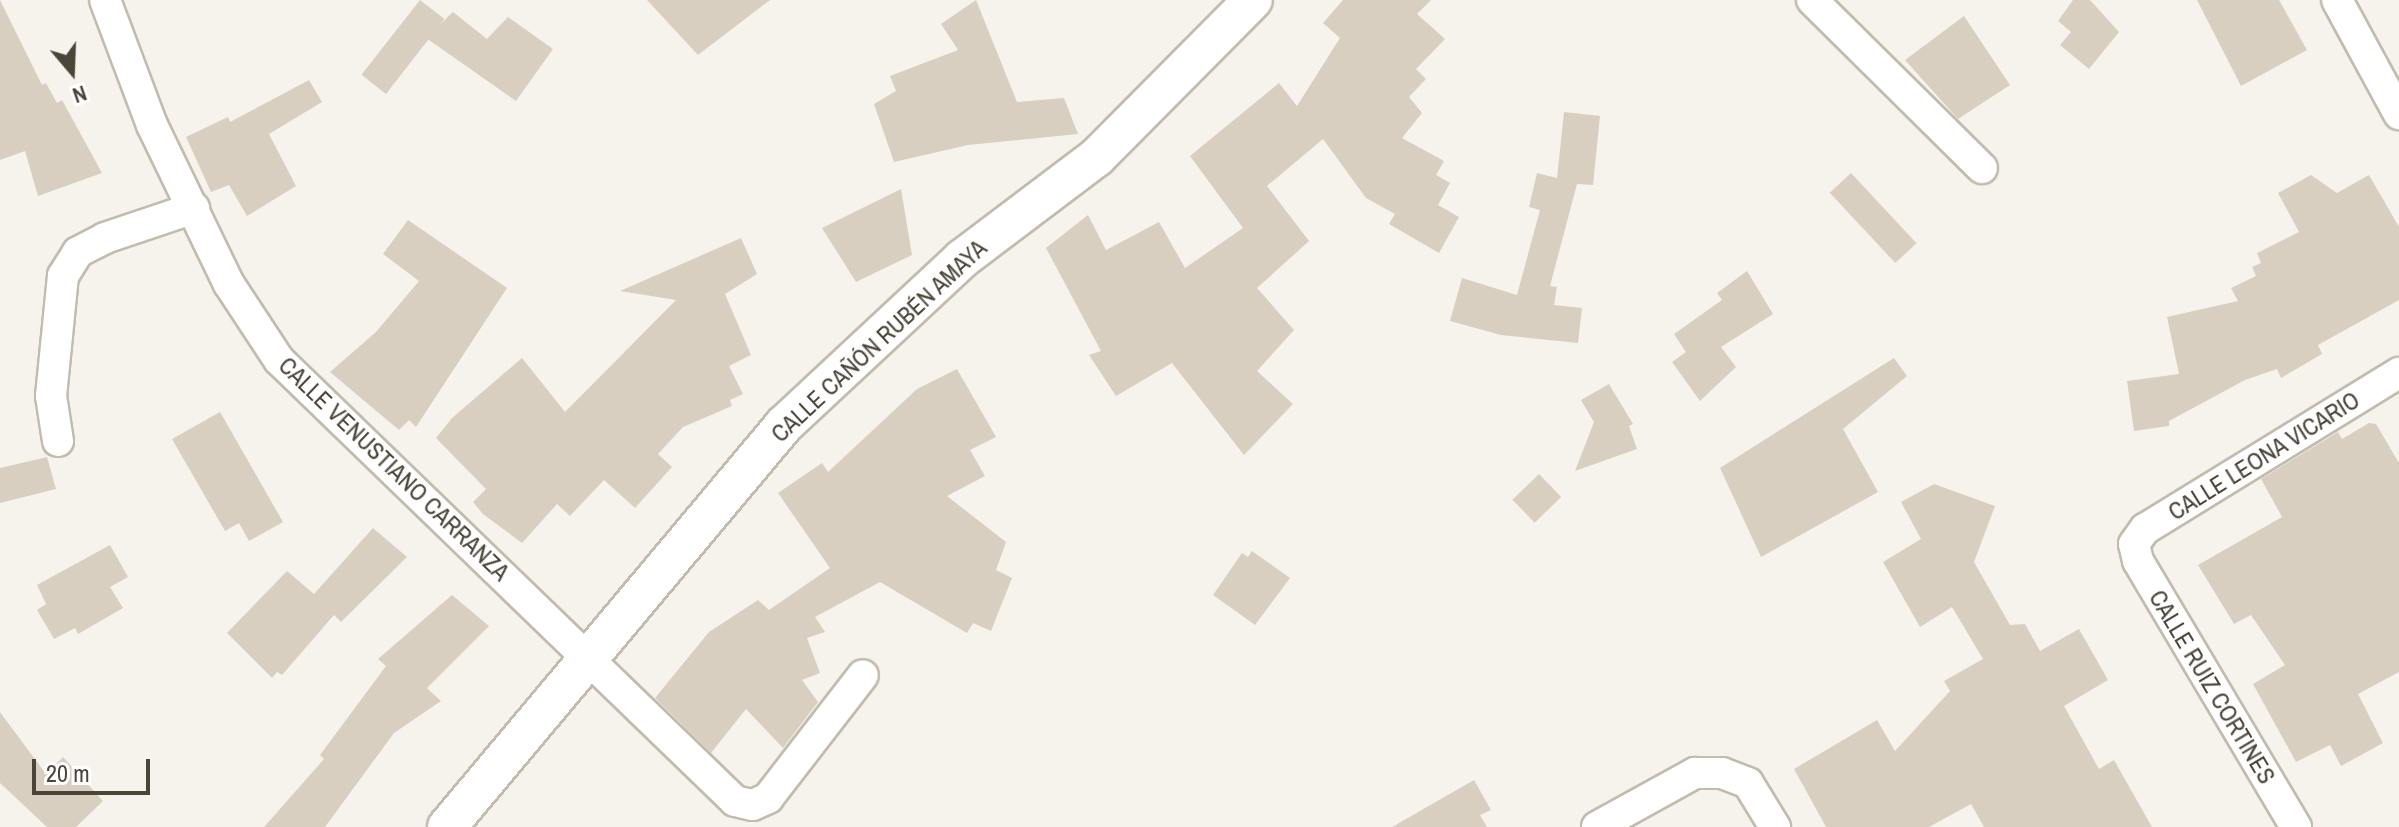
<!DOCTYPE html>
<html>
<head>
<meta charset="utf-8">
<style>
  body { margin:0 }
  #map { position:relative; width:2399px; height:827px; overflow:hidden; background:#f6f3ec; font-family:"Archivo Narrow",sans-serif }
  div>[style] { position:absolute }
  [style*='--x'] { left:calc(var(--x)*1px); top:calc(var(--y)*1px); width:calc(var(--w)*1px); rotate:calc(var(--a)*1deg) }
  .building>* { inset:0; background:#d8cfc1; transform-origin:0 0 }
  .roads { filter:drop-shadow(2px 0 #c2bbae) drop-shadow(-2px 0 #c2bbae) drop-shadow(0 2px #c2bbae) drop-shadow(0 -2px #c2bbae) }
  .minor>* { height:30px; margin:-15px; padding:0 15px; transform-origin:15px; border-radius:15px; background:#fff }
  .tertiary>* { height:38px; margin:-19px; padding:0 19px; transform-origin:19px; border-radius:19px; background:#fff }
  span { translate:-50% -50%; white-space:nowrap; text-align:center; line-height:1.15; -webkit-text-stroke:6px #fff; paint-order:stroke }
  .street-label { font-size:24px; color:#4b4439 }
  .north { position:absolute; left:32px; top:32px; width:80px; height:80px; -webkit-text-stroke:6px #fff; paint-order:stroke; rotate:161deg; font-size:22px; font-weight:700; line-height:32px; text-align:center; color:#4b4439 }
  .north::after { content:''; display:block; margin:auto; width:28px; height:36px; background:#4b4439; clip-path:polygon(50% 0,100% 100%,50% 72%,0 100%) }
  .scale { position:absolute; left:32px; top:759px; width:118px; height:36px; box-sizing:border-box; border:4px solid #4b4439; border-top:0; padding-left:10px; font-size:24px; line-height:28px; white-space:nowrap; color:#4b4439; -webkit-text-stroke:6px #fff; paint-order:stroke }
</style>
</head>
<body>
<div id="map">
  <div class="building">
    <i style="clip-path:polygon(0 0,42px 85px,46px 83px,57px 103px,62px 100px,102px 173px,38px 196px,25px 151px,0 160px)"></i>
    <i style="left:420px;top:0;width:31px;height:95px;rotate:38deg"></i>
    <i style="clip-path:polygon(647px 0,770px 0,698px 55px)"></i>
    <i style="clip-path:polygon(976px 0,1017px 102px,1064px 98px,1078px 134px,968px 145px,894px 162px,874px 104px,896px 91px,890px 76px,958px 50px,941px 24px)"></i>
    <i style="clip-path:polygon(1343px 0,1431px 0,1417px 14px,1445px 39px,1416px 69px,1426px 79px,1409px 97px,1422px 113px,1402px 138px,1444px 161px,1436px 175px,1450px 183px,1438px 205px,1459px 217px,1439px 253px,1389px 224px,1395px 214px,1366px 198px,1323px 139px,1267px 186px,1309px 241px,1257px 288px,1294px 330px,1257px 371px,1293px 404px,1244px 455px,1172px 363px,1116px 396px,1089px 355px,1101px 351px,1046px 248px,1088px 215px,1106px 250px,1159px 222px,1185px 268px,1243px 228px,1190px 156px,1279px 83px,1297px 106px,1340px 38px,1323px 23px)"></i>
    <i style="clip-path:polygon(2073px 0,2090px 0,2119px 32px,2089px 69px,2060px 45px,2071px 32px,2058px 21px)"></i>
    <i style="clip-path:polygon(2197px 0,2279px 0,2307px 50px,2241px 86px)"></i>
    <i style="clip-path:polygon(453px 12px,487px 39px,508px 17px,553px 49px,516px 101px,426px 38px)"></i>
    <i style="clip-path:polygon(1964px 16px,2010px 85px,1958px 119px,1905px 60px)"></i>
    <i style="clip-path:polygon(309px 80px,322px 102px,269px 134px,296px 186px,247px 216px,229px 185px,211px 192px,186px 137px,228px 117px,230px 122px)"></i>
    <i style="clip-path:polygon(1564px 112px,1600px 116px,1593px 185px,1577px 184px,1550px 286px,1557px 287px,1554px 305px,1582px 308px,1578px 343px,1501px 335px,1450px 321px,1462px 278px,1517px 295px,1540px 210px,1529px 207px,1537px 173px,1557px 178px)"></i>
    <i style="left:1851px;top:173px;width:96px;height:29px;rotate:47deg"></i>
    <i style="clip-path:polygon(2311px 175px,2337px 193px,2369px 175px,2399px 227px,2399px 300px,2318px 345px,2322px 354px,2281px 378px,2277px 369px,2245px 380px,2169px 421px,2169px 426px,2134px 431px,2127px 381px,2179px 374px,2167px 317px,2238px 301px,2231px 288px,2256px 276px,2252px 267px,2261px 263px,2257px 253px,2299px 232px,2278px 193px)"></i>
    <i style="clip-path:polygon(901px 189px,912px 255px,856px 282px,822px 228px)"></i>
    <i style="clip-path:polygon(408px 220px,507px 288px,416px 427px,409px 420px,399px 430px,330px 372px,376px 332px,419px 281px,383px 254px)"></i>
    <i style="clip-path:polygon(741px 238px,757px 274px,725px 294px,751px 355px,729px 366px,743px 394px,730px 400px,732px 406px,683px 427px,658px 454px,672px 467px,635px 508px,604px 480px,570px 516px,557px 504px,522px 543px,483px 514px,473px 502px,486px 489px,436px 438px,452px 418px,522px 358px,565px 412px,676px 300px,620px 291px)"></i>
    <i style="clip-path:polygon(1747px 271px,1773px 314px,1721px 347px,1736px 367px,1700px 401px,1672px 362px,1686px 352px,1674px 334px,1722px 300px,1717px 293px)"></i>
    <i style="clip-path:polygon(1894px 358px,1907px 376px,1843px 429px,1878px 492px,1761px 557px,1720px 468px)"></i>
    <i style="clip-path:polygon(957px 369px,996px 437px,970px 450px,985px 476px,947px 496px,1006px 542px,996px 570px,1012px 578px,991px 631px,973px 623px,967px 633px,880px 582px,815px 617px,825px 632px,807px 638px,820px 673px,802px 680px,818px 702px,783px 748px,746px 709px,711px 753px,655px 698px,709px 632px,758px 600px,769px 610px,830px 568px,778px 493px,822px 463px,828px 472px,917px 389px)"></i>
    <i style="clip-path:polygon(1609px 384px,1633px 424px,1629px 426px,1637px 449px,1575px 471px,1594px 422px,1581px 400px)"></i>
    <i style="clip-path:polygon(220px 412px,283px 522px,249px 541px,239px 523px,225px 531px,172px 439px)"></i>
    <i style="clip-path:polygon(2369px 423px,2376px 424px,2399px 463px,2399px 672px,2358px 694px,2383px 743px,2341px 766px,2330px 745px,2296px 762px,2253px 684px,2285px 665px,2251px 615px,2234px 624px,2198px 565px,2282px 517px,2261px 479px,2338px 432px,2342px 439px)"></i>
    <i style="clip-path:polygon(47px 457px,56px 489px,0 503px,0 468px)"></i>
    <i style="left:1539px;top:474px;width:32px;height:37px;rotate:46deg"></i>
    <i style="clip-path:polygon(1934px 484px,1995px 506px,1974px 562px,2010px 625px,2025px 624px,2040px 651px,2079px 629px,2108px 680px,2064px 706px,2099px 769px,2114px 760px,2152px 827px,1984px 827px,1971px 804px,1929px 827px,1826px 827px,1794px 769px,1877px 720px,1895px 751px,1950px 691px,1944px 681px,1983px 659px,1952px 607px,1920px 627px,1883px 562px,1921px 539px,1901px 502px)"></i>
    <i style="clip-path:polygon(373px 528px,407px 557px,341px 622px,334px 615px,282px 675px,277px 672px,272px 678px,227px 633px,287px 571px,314px 594px)"></i>
    <i style="clip-path:polygon(110px 545px,128px 577px,110px 587px,123px 608px,78px 634px,75px 628px,54px 639px,37px 610px,46px 604px,37px 585px)"></i>
    <i style="clip-path:polygon(1252px 551px,1290px 578px,1255px 625px,1213px 595px,1242px 553px,1248px 557px)"></i>
    <i style="clip-path:polygon(452px 595px,489px 626px,427px 688px,441px 701px,394px 733px,325px 827px,264px 827px,324px 759px,320px 755px,386px 666px,378px 659px)"></i>
    <i style="clip-path:polygon(0 712px,46px 774px,63px 757px,103px 801px,76px 827px,47px 827px,0 783px)"></i>
    <i style="clip-path:polygon(1474px 780px,1491px 810px,1480px 815px,1487px 827px,1392px 827px)"></i>
  </div>
  <div class="roads">
    <div class="minor">
      <i style="--x:105;--y:0;--w:134;--a:69.4"></i>
      <i style="--x:152;--y:125;--w:177;--a:64.2"></i>
      <i style="--x:229;--y:284;--w:91;--a:56.7"></i>
      <i style="--x:279;--y:360;--w:634;--a:44.04"></i>
      <i style="--x:735;--y:801;--w:18;--a:13"></i>
      <i style="--x:753;--y:805;--w:17;--a:-25"></i>
      <i style="--x:768;--y:798;--w:155;--a:-52.3"></i>
      <i style="--x:1812;--y:0;--w:239;--a:44.7"></i>
      <i style="--x:2337;--y:0;--w:130;--a:61.5"></i>
      <i style="--x:58;--y:441;--w:46;--a:-98.8"></i>
      <i style="--x:51;--y:396;--w:121;--a:-84.3"></i>
      <i style="--x:63;--y:276;--w:28;--a:-58"></i>
      <i style="--x:78;--y:252;--w:30;--a:-27"></i>
      <i style="--x:105;--y:238;--w:94;--a:-18.6"></i>
      <i style="--x:1597;--y:827;--w:112;--a:-28.9"></i>
      <i style="--x:1695;--y:773;--w:27;--a:0"></i>
      <i style="--x:1722;--y:773;--w:28;--a:21"></i>
      <i style="--x:1748;--y:783;--w:52;--a:58.5"></i>
      <i style="--x:2296;--y:827;--w:309;--a:-120.7"></i>
      <i style="--x:2138;--y:561;--w:17;--a:-103"></i>
      <i style="--x:2134;--y:544;--w:19;--a:-54"></i>
      <i style="--x:2145;--y:529;--w:298;--a:-31.6"></i>
    </div>
    <div class="tertiary">
      <i style="--x:447;--y:827;--w:525;--a:-50.03"></i>
      <i style="--x:784;--y:425;--w:243;--a:-43"></i>
      <i style="--x:962;--y:259;--w:169;--a:-37.1"></i>
      <i style="--x:1097;--y:157;--w:221;--a:-45.2"></i>
    </div>
  </div>
  <div class="street-label">
    <span style="left:879px;top:341px;rotate:-43deg">CALLE CAÑÓN RUBÉN AMAYA</span>
    <span style="left:2264px;top:456px;rotate:-32deg">CALLE LEONA VICARIO</span>
    <span style="left:394px;top:469px;rotate:44deg">CALLE VENUSTIANO CARRANZA</span>
    <span style="left:2212px;top:687px;rotate:59deg">CALLE RUIZ CORTINES</span>
  </div>
  <div class="north">N</div>
  <div class="scale">20 m</div>
</div>
</body>
</html>
